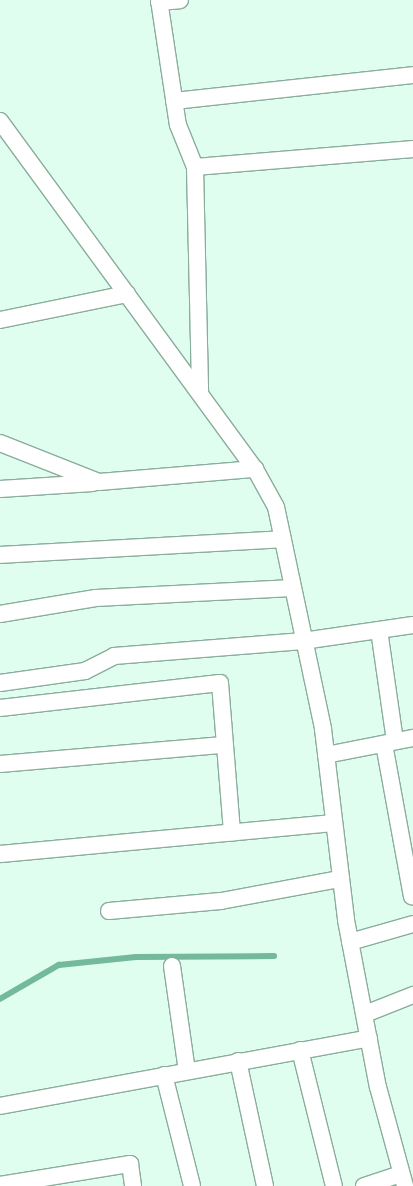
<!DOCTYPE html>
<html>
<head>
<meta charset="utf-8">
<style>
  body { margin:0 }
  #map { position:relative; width:413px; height:1186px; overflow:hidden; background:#e0feef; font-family:Bitter,serif }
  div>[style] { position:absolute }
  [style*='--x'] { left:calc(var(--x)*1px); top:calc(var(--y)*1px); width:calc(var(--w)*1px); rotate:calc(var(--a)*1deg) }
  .stream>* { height:5.5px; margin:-2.75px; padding:0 2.75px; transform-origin:2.75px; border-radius:2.75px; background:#74b99b }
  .roads { filter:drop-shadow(1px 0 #8aad9c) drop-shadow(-1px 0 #8aad9c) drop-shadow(0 1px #8aad9c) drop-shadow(0 -1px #8aad9c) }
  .street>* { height:16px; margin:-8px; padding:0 8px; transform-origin:8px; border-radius:8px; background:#fff }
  span { translate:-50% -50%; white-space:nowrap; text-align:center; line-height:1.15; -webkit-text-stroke:5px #e0feef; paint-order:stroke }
</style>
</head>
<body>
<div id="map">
  <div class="stream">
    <i style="--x:0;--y:999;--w:68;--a:-30"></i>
    <i style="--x:59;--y:965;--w:77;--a:-5.9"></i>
    <i style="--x:136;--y:957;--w:138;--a:-0.4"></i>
  </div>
  <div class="roads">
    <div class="street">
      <i style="--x:159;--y:0;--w:126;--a:81.4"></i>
      <i style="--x:178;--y:125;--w:45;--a:68"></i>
      <i style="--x:195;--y:167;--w:226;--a:88.7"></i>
      <i style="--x:159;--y:2;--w:21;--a:-5"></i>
      <i style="--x:174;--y:101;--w:240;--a:-6.2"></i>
      <i style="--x:0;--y:121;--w:431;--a:53.8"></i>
      <i style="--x:195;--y:167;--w:219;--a:-4.7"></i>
      <i style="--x:0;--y:320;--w:130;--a:-11.6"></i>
      <i style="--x:0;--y:443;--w:106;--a:21.5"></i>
      <i style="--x:99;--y:482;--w:157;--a:-4.8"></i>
      <i style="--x:255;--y:469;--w:43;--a:61.1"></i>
      <i style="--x:276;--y:507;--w:227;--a:78"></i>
      <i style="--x:323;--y:729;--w:192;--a:83.1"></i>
      <i style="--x:346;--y:920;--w:170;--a:79.2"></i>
      <i style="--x:378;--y:1087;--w:103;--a:74.7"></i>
      <i style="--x:0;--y:489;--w:93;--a:-3.7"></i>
      <i style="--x:0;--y:555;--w:283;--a:-3.2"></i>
      <i style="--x:0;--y:614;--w:97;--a:-9.5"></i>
      <i style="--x:96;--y:598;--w:197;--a:-2.9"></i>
      <i style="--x:379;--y:630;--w:112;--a:81.8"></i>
      <i style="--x:0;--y:683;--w:86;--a:-8"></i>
      <i style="--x:85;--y:671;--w:33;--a:-27"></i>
      <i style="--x:114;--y:656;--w:190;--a:-4.5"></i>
      <i style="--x:303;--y:641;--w:111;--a:-8.3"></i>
      <i style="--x:0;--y:708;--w:221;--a:-6.5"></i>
      <i style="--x:220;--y:683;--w:150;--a:85.4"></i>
      <i style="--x:384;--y:744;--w:155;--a:79.6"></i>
      <i style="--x:326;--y:755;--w:89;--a:-11.1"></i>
      <i style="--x:0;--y:764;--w:224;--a:-4.9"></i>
      <i style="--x:0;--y:854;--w:335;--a:-5.3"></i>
      <i style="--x:109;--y:911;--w:112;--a:-5.1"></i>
      <i style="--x:221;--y:901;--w:121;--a:-10.5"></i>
      <i style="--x:350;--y:942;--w:66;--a:-15.9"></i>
      <i style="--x:172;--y:966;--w:106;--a:81.9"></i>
      <i style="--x:365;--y:1014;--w:52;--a:-21.6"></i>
      <i style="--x:300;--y:1050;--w:140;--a:76"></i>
      <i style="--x:238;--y:1061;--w:128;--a:77.8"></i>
      <i style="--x:164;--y:1075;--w:114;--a:75.8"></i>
      <i style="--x:0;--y:1106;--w:375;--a:-10.4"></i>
      <i style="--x:0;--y:1185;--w:132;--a:-9.2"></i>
      <i style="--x:130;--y:1164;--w:22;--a:82"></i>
      <i style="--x:364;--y:1186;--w:39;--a:-18"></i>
    </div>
  </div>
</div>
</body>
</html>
